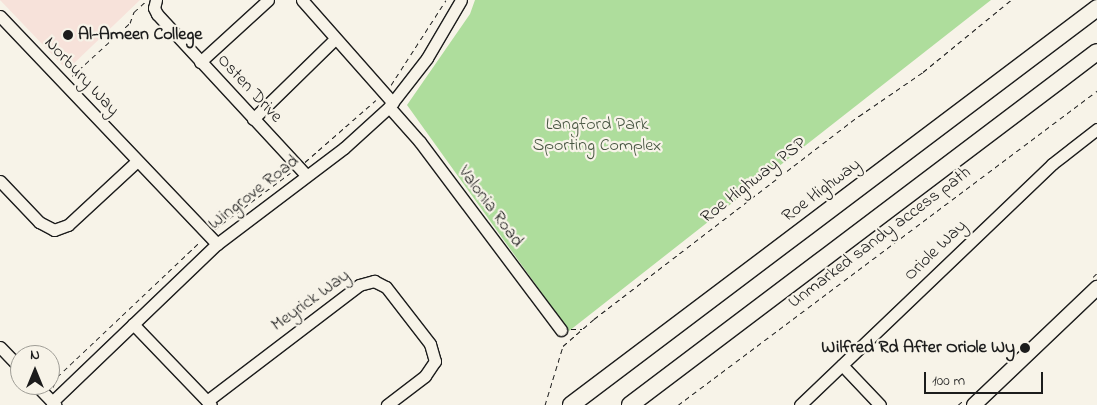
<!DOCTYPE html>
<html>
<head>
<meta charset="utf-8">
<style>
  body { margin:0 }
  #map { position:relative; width:1097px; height:405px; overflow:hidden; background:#f7f3e8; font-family:"Indie Flower",sans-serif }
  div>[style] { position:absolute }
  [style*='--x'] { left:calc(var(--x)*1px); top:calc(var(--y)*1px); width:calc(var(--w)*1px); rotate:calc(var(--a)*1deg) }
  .built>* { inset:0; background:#f7e2da }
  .green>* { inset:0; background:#aedd9c }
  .path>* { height:1px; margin-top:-0.5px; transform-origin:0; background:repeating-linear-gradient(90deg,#1c1c1c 0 5px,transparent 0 9px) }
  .roads { filter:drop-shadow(1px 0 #1c1c1c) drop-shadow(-1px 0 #1c1c1c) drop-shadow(0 1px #1c1c1c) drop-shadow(0 -1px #1c1c1c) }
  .minor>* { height:11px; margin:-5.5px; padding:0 5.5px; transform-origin:5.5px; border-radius:5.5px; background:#f7f3e8 }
  .major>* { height:14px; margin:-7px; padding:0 7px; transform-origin:7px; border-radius:7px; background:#f7f3e8 }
  .highway>* { height:16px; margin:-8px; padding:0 8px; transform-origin:8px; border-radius:8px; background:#f7f3e8 }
  .dots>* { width:14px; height:14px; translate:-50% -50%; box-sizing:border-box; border:2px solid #f7f3e8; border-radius:50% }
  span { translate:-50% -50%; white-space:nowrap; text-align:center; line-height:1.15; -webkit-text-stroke:4.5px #f7f3e8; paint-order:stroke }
  .poi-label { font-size:18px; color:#1c1c1c; font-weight:700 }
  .left { translate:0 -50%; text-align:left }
  .right { translate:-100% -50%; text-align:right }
  .street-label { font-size:18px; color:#1c1c1c }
  .park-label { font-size:18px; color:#485642 }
  .north { position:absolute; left:10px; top:345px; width:50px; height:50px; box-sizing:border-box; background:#f7f3e8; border:1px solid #9f9d96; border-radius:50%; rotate:0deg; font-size:14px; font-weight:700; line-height:20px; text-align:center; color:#1c1c1c }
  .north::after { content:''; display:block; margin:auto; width:18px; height:22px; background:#1c1c1c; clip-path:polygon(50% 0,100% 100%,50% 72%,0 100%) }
  .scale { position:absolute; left:924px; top:372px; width:119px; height:22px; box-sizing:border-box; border:2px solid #1c1c1c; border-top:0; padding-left:6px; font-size:15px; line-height:18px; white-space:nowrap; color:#1c1c1c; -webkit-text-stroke:4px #f7f3e8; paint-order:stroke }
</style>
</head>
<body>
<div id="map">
  <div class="built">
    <i style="clip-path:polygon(0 0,140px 0,67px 70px)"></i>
  </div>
  <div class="green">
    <i style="clip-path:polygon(475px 0,991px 0,569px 331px,407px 105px,470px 14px)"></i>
  </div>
  <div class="path">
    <i style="--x:72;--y:76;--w:79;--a:-42.4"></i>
    <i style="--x:130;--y:23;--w:12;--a:-70"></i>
    <i style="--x:134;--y:12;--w:15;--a:-42"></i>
    <i style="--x:391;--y:85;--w:101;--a:-57.1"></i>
    <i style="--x:305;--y:162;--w:94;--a:-41.1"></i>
    <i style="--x:215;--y:229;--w:94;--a:-36.7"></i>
    <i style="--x:1093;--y:277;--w:6;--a:-45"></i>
    <i style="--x:571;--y:329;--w:11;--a:0"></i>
    <i style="--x:53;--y:387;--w:11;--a:-68"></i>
    <i style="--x:57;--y:377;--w:198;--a:-43.4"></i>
    <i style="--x:545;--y:405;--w:62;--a:-73"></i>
    <i style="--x:563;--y:346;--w:41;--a:-41.1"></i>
    <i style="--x:594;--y:319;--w:334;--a:-37.5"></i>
    <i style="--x:859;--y:116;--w:78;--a:-34.5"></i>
    <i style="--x:923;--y:72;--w:114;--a:-39.3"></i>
    <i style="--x:678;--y:405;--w:524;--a:-36.85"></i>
    <i style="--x:958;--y:405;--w:9;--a:-41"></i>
  </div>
  <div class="roads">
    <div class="minor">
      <i style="--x:156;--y:0;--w:8;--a:104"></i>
      <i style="--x:154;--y:8;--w:7;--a:63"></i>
      <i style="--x:157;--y:14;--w:219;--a:47.2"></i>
      <i style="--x:302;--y:0;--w:137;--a:48.5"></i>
      <i style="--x:0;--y:16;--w:315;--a:46.4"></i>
      <i style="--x:200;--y:62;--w:92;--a:-42.4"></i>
      <i style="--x:389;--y:107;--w:47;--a:48.5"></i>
      <i style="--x:420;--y:142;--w:235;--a:53.1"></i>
      <i style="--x:253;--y:119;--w:115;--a:-44.3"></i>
      <i style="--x:0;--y:181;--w:57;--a:46.4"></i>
      <i style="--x:39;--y:222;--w:17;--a:28"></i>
      <i style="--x:54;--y:230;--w:15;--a:-20"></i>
      <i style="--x:68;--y:225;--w:94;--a:-42.8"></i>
      <i style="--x:133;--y:324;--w:112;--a:46.1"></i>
      <i style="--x:0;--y:347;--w:29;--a:46"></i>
      <i style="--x:842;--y:365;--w:55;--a:46.5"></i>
      <i style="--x:36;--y:385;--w:28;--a:46"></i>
      <i style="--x:207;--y:401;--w:191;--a:-37.3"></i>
      <i style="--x:359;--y:285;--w:16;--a:-15"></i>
      <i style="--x:374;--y:281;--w:13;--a:27"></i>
      <i style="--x:386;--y:287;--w:72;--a:52.3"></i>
      <i style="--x:430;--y:344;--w:18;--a:74"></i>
      <i style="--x:435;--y:361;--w:18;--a:124"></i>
      <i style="--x:425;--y:376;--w:48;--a:142.7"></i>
      <i style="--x:52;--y:402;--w:228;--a:-43.8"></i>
      <i style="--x:217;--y:244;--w:159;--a:-37.1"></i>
      <i style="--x:344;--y:148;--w:61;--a:-42.3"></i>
      <i style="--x:389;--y:107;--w:62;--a:-52.2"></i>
      <i style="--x:427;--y:58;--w:67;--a:-59.6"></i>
      <i style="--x:800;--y:405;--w:349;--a:-43.7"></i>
      <i style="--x:1052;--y:164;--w:57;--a:-37.9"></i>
    </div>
    <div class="major">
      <i style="--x:974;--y:405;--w:170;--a:-43.6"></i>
    </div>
    <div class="highway">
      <i style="--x:571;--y:405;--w:659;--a:-37.04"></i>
      <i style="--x:630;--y:405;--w:585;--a:-37.09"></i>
    </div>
  </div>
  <div class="dots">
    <i style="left:68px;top:35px;background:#1c1c1c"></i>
    <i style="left:1025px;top:348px;background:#1c1c1c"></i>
  </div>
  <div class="poi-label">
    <span class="left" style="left:78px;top:35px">Al-Ameen College</span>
    <span class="right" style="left:1015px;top:348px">Wilfred Rd After Oriole Wy</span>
  </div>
  <div class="street-label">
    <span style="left:81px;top:77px;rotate:47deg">Norbury Way</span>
    <span style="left:249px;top:89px;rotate:47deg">Osten Drive</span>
    <span style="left:754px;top:181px;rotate:-38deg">Roe Highway PSP</span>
    <span style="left:822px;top:191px;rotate:-37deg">Roe Highway</span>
    <span style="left:254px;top:193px;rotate:-38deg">Wingrove Road</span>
    <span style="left:490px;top:207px;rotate:53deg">Valonia Road</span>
    <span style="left:880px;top:238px;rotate:-37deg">Unmarked sandy access path</span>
    <span style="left:936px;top:251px;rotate:-44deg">Oriole Way</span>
    <span style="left:311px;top:301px;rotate:-36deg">Meyrick Way</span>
  </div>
  <div class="park-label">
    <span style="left:597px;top:136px">Langford Park<br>Sporting Complex</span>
  </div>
  <div class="north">N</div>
  <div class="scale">100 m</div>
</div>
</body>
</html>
